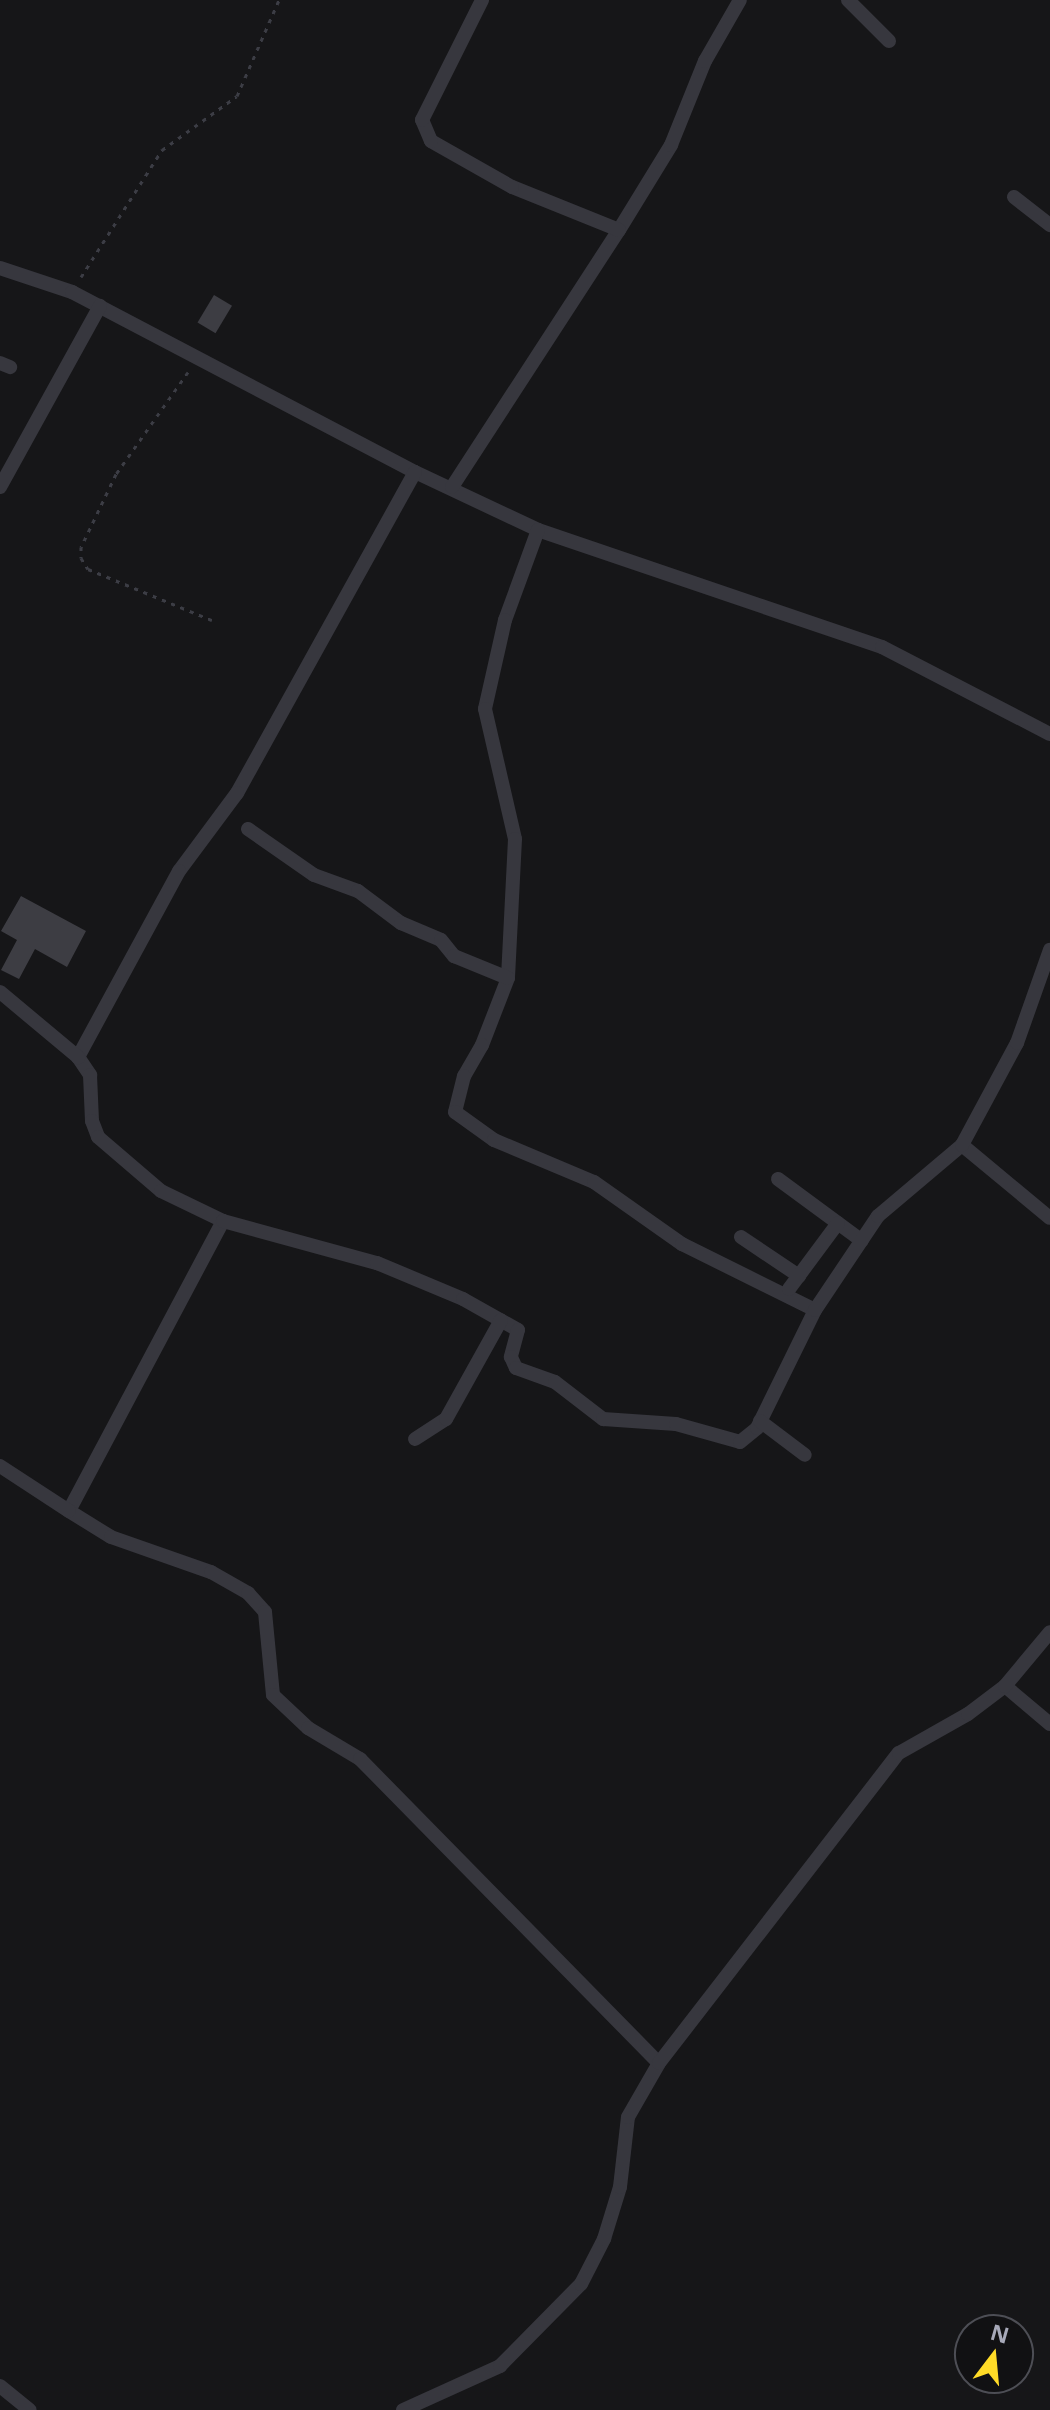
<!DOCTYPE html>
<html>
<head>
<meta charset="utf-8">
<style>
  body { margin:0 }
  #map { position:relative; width:1050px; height:2410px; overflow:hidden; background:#161618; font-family:"Noto Sans",sans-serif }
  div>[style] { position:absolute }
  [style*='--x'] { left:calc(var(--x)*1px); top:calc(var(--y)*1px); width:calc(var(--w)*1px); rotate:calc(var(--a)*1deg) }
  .building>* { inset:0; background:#3d3d43; transform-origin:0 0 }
  .path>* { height:3px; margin-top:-1.5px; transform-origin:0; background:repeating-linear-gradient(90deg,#3c3d45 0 4px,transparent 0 10px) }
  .street>* { height:14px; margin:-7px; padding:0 7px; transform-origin:7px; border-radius:7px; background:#37373e }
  span { translate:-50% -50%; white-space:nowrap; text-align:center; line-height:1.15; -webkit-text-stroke:7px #111113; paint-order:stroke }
  .north { position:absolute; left:954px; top:2314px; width:80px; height:80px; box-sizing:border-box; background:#111113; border:2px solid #4d4e55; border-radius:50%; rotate:16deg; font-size:22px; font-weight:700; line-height:32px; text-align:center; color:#a7a9b9 }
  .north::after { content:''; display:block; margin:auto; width:28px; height:36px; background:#ffdb27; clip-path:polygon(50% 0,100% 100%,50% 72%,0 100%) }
</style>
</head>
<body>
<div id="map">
  <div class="building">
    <i style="left:214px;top:295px;width:21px;height:32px;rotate:31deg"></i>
    <i style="clip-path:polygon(21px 896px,86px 931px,67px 967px,35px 949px,19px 979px,1px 970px,17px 940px,1px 931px)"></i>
  </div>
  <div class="path">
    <i style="--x:81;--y:277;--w:151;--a:-57.5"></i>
    <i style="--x:162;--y:150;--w:92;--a:-35.8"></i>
    <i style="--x:237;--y:96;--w:105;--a:-66.4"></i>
    <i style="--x:188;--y:372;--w:125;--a:125.2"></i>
    <i style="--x:116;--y:474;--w:81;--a:115.6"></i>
    <i style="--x:81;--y:547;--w:11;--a:90"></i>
    <i style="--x:81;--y:558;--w:13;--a:58"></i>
    <i style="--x:88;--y:569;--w:134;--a:22.4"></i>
  </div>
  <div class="street">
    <i style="--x:848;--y:0;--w:58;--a:45"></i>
    <i style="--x:1014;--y:197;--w:46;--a:37.9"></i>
    <i style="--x:619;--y:230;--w:100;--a:-58.5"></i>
    <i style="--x:671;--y:145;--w:91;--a:-68"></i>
    <i style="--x:705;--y:61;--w:70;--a:-60.2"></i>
    <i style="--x:0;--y:268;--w:76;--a:18.4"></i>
    <i style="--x:72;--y:292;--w:387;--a:27.7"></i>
    <i style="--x:415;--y:472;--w:136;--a:25.2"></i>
    <i style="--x:538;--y:530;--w:363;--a:18.8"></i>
    <i style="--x:882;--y:647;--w:189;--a:27.4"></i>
    <i style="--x:0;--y:363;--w:11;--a:22"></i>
    <i style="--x:415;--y:472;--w:367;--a:119"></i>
    <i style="--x:237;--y:793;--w:97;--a:126.6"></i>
    <i style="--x:179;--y:871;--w:212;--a:118.5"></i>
    <i style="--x:78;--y:1057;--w:22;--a:56"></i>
    <i style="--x:90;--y:1075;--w:46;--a:87.5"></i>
    <i style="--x:92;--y:1121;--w:17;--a:69"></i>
    <i style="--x:98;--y:1137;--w:83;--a:40.6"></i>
    <i style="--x:161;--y:1191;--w:69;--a:25.8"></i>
    <i style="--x:223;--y:1221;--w:328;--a:118"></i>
    <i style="--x:69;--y:1511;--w:49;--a:31.8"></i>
    <i style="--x:111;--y:1537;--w:106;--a:19.3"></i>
    <i style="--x:211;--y:1572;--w:43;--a:29.6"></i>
    <i style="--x:248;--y:1593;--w:25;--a:48"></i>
    <i style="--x:265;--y:1612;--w:83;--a:84.5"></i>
    <i style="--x:273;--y:1695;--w:48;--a:43.3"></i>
    <i style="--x:308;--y:1728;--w:61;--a:30.8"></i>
    <i style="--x:360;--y:1759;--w:426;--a:45.5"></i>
    <i style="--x:0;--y:487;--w:207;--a:-61.1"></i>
    <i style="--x:452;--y:487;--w:306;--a:-57"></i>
    <i style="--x:619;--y:230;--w:115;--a:-158.1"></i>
    <i style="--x:512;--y:187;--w:93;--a:-150.4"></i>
    <i style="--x:431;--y:141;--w:23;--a:-113"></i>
    <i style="--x:422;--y:120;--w:134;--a:-63.4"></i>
    <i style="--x:538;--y:530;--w:96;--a:110.1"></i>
    <i style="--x:505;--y:620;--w:91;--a:102.7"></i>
    <i style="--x:485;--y:709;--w:133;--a:77"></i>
    <i style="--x:515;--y:839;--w:139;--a:92.9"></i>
    <i style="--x:508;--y:978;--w:72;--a:111.2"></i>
    <i style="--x:482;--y:1045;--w:36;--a:120"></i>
    <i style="--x:464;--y:1076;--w:37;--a:104"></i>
    <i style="--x:455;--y:1112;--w:48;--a:35.7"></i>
    <i style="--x:494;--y:1140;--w:108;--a:22.8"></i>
    <i style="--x:594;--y:1182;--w:108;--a:35.2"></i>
    <i style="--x:682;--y:1244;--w:148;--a:26.4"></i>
    <i style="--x:248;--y:829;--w:80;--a:34.9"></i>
    <i style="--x:314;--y:875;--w:47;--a:20"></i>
    <i style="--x:358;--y:891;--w:54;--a:36.7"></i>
    <i style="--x:401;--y:923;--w:43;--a:23"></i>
    <i style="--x:441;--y:940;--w:21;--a:51"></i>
    <i style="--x:454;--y:956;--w:58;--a:22.2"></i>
    <i style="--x:0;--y:992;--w:102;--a:39.8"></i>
    <i style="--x:962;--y:1145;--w:114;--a:39.7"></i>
    <i style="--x:778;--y:1179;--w:104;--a:36.4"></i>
    <i style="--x:223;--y:1221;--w:160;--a:15.3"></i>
    <i style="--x:377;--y:1263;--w:93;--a:22.7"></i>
    <i style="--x:463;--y:1299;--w:63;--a:29.4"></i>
    <i style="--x:518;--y:1330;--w:28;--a:105"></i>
    <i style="--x:511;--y:1357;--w:12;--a:66"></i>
    <i style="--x:516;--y:1368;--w:41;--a:19.7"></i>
    <i style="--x:555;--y:1382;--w:61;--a:37.6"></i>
    <i style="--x:603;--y:1419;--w:73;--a:3.9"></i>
    <i style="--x:676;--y:1424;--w:66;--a:15.7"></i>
    <i style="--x:740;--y:1442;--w:22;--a:-39"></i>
    <i style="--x:757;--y:1428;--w:131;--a:-63.8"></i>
    <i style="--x:815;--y:1310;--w:113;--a:-56.2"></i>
    <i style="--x:878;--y:1216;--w:110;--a:-40.2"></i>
    <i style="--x:962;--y:1145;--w:116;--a:-61.7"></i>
    <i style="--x:1017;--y:1043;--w:99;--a:-70.5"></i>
    <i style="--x:741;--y:1237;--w:70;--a:33.9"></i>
    <i style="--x:789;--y:1289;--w:82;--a:-53.4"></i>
    <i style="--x:760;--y:1421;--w:56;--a:37.1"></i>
    <i style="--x:415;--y:1439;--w:37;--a:-33"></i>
    <i style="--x:446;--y:1419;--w:113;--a:-60.9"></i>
    <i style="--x:0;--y:1466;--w:82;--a:33.1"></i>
    <i style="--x:1005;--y:1686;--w:59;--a:40.2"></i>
    <i style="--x:0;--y:2386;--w:38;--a:39"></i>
    <i style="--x:403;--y:2410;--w:107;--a:-24.4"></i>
    <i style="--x:500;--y:2366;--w:115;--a:-45.4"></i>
    <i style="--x:581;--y:2284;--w:51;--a:-62.9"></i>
    <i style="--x:604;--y:2239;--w:54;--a:-72.9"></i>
    <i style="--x:620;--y:2187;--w:70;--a:-83.5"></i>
    <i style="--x:628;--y:2117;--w:62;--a:-60.1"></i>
    <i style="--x:659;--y:2063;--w:392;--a:-52.3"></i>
    <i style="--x:899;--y:1753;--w:79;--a:-29.5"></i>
    <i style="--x:968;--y:1714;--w:46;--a:-37.1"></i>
    <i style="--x:1005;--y:1686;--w:70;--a:-50.2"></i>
  </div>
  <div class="north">N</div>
</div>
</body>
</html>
